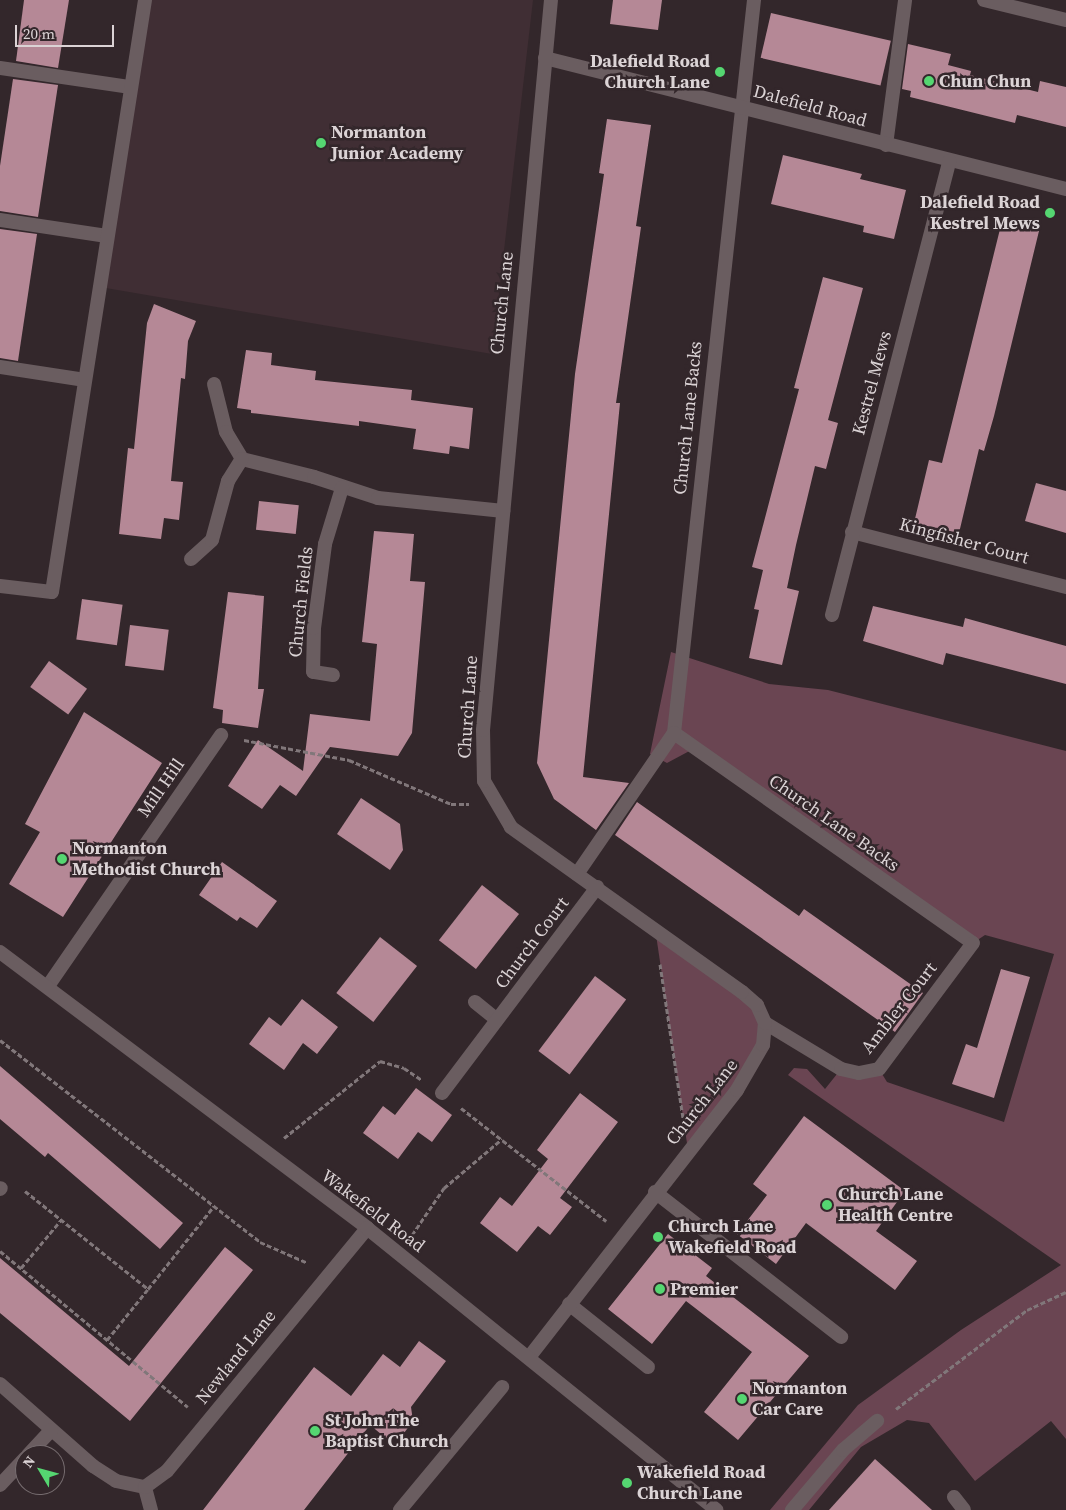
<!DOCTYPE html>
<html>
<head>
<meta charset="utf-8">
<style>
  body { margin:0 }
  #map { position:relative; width:1066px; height:1510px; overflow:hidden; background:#33272b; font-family:"Source Serif 4",serif }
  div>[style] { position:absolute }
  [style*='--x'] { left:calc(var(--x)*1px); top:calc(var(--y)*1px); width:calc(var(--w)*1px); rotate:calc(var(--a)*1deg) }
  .built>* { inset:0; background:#402e34 }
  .green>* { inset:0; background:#6a4552 }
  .building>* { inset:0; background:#b58896; transform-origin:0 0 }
  .path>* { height:3px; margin-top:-1.5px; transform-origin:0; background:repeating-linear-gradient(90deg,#81777a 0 5px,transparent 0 7.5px) }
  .service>* { height:14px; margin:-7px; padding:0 7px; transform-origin:7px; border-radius:7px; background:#6a5d60 }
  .pedestrian>* { height:14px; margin:-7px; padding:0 7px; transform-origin:7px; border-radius:7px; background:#6a5d60 }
  .minor>* { height:14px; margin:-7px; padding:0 7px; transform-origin:7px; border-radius:7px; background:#6a5d60 }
  .tertiary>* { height:14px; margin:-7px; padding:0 7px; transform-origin:7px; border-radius:7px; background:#6a5d60 }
  .dots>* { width:14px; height:14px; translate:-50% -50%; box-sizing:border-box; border:2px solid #33272b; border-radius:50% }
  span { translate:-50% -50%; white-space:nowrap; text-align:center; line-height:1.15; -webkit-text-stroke:5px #33272b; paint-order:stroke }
  .poi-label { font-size:18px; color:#dbd3d5; font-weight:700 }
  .right { translate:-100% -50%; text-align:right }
  .left { translate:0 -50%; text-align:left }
  .street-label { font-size:18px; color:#dbd3d5 }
  .north { position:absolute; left:15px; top:1445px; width:50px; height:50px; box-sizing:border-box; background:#33272b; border:1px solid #766c6f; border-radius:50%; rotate:307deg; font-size:14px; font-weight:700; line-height:20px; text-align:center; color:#dbd3d5 }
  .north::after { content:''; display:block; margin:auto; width:18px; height:22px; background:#55d671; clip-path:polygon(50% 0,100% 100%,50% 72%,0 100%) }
  .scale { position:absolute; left:15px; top:25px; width:99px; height:22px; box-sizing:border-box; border:2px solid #dbd3d5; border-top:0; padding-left:6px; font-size:15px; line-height:18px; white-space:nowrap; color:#dbd3d5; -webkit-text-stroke:4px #33272b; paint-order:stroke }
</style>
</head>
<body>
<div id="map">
  <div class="built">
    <i style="clip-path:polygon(150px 0,533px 0,492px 354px,100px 287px)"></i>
  </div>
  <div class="green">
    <i style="clip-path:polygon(671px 652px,769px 684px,828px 690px,1066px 751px,1066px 1439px,1051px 1421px,975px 1481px,929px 1423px,907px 1420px,861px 1447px,809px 1510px,770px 1510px,858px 1405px,961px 1330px,1061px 1265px,788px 1075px,794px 1068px,807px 1069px,825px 1089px,841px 1069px,879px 1069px,887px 1082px,1004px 1122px,1054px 954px,985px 935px,973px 943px,695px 748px,667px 763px,650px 754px)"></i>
    <i style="clip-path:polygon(655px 928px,757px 1005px,763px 1045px,688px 1150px)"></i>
  </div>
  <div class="building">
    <i style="clip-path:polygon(24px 0,69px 0,58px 68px,16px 61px)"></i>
    <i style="clip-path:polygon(613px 0,662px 0,658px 30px,610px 24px)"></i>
    <i style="left:771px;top:13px;width:123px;height:46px;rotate:13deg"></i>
    <i style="clip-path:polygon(908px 44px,951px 54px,948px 65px,971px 71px,970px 75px,1038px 92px,1040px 81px,1066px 87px,1066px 127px,1017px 115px,1015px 123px,910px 97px,911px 91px,902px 89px)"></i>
    <i style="clip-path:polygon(13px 79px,58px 85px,38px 217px,0 211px,0 166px)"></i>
    <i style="clip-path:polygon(607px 119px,651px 125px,636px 226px,641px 227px,616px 403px,620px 403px,583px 777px,629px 783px,596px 830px,554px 799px,537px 763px,575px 374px,604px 174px,599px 173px)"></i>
    <i style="clip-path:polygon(783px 155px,862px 174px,860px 179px,906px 190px,894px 239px,863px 232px,864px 226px,771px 204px)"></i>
    <i style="clip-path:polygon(1002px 221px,1039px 231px,994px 416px,984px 451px,979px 449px,959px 533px,914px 523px,929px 460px,942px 463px)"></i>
    <i style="clip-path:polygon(0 229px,37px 234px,18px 361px,0 358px)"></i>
    <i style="clip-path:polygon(823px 277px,863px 288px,828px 420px,838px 423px,826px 469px,815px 466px,796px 545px,787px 588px,799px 591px,782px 665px,749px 658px,759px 610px,754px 609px,763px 570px,752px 567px,799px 389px,794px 388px)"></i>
    <i style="clip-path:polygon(154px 304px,196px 321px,188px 341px,185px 379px,181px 378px,171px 481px,183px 482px,179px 520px,164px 518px,161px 539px,119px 534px,128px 448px,134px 449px,147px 323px)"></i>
    <i style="clip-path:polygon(246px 350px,272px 353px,271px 365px,316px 371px,315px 380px,412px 390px,411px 400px,473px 408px,469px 449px,450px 446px,449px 454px,413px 449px,416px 429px,359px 421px,359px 426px,251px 413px,251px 410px,237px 408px)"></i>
    <i style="clip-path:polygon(1036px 483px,1066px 491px,1066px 533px,1025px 521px)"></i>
    <i style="left:259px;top:501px;width:40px;height:29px;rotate:6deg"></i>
    <i style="clip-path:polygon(374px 531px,414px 534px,410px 581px,425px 582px,412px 733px,398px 756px,330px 747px,296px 796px,280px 785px,262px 809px,228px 786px,258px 740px,303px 771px,310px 714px,370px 721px,377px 644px,362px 642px)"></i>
    <i style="clip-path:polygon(228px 592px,264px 596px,258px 689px,264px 689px,258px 728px,222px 723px,223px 710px,213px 708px)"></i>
    <i style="left:82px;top:599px;width:41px;height:41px;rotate:8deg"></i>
    <i style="clip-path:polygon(873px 606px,963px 627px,965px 618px,1066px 646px,1066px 684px,946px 653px,943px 665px,863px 641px)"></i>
    <i style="left:130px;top:625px;width:39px;height:41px;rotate:7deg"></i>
    <i style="left:49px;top:661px;width:47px;height:32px;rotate:36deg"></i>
    <i style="clip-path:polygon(84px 712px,162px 763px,63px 917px,9px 884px,40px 832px,25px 824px)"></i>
    <i style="clip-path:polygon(361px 798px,400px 824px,403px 850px,390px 870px,337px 834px)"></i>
    <i style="clip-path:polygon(637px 802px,799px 916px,804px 909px,923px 993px,895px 1032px,615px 835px)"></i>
    <i style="clip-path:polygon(222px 862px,277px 901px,257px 928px,240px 917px,237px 921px,199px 895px)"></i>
    <i style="left:482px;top:885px;width:47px;height:70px;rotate:38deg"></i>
    <i style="left:380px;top:937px;width:47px;height:71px;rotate:38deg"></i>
    <i style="clip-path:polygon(1001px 969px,1030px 977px,994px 1098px,952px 1084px,966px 1044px,977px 1048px)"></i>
    <i style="left:595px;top:976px;width:39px;height:94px;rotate:37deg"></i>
    <i style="clip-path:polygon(302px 999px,338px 1027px,317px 1054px,303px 1043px,284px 1070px,249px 1044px,269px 1017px,281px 1026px)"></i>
    <i style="clip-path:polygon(0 1066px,183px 1223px,160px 1249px,48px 1153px,45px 1157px,0 1119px)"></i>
    <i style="clip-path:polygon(416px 1088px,452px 1115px,432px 1142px,418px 1132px,398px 1159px,363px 1133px,383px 1106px,395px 1115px)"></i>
    <i style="clip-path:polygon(580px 1093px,618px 1122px,560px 1198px,572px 1207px,550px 1235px,538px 1226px,517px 1252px,480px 1223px,500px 1197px,512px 1206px,548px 1159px,537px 1150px)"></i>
    <i style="clip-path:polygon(804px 1116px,905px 1191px,876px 1231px,917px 1261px,895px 1290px,806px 1223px,776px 1264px,737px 1234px,767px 1195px,753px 1184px)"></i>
    <i style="clip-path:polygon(668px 1234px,712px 1268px,706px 1276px,809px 1356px,738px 1440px,704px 1412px,752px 1352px,686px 1301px,652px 1344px,608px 1309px)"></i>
    <i style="clip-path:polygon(225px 1247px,253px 1270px,130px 1421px,0 1313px,0 1258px,129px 1366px)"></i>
    <i style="clip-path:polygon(419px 1341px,446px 1361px,411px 1407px,413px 1421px,401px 1437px,387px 1439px,370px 1425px,304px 1510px,203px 1510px,314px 1367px,351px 1396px,383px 1354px,400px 1367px)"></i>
    <i style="clip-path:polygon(875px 1459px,932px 1510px,829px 1510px)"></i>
  </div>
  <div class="path">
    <i style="--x:244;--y:740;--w:107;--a:10.8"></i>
    <i style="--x:349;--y:760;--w:111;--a:23.3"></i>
    <i style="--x:451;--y:804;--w:18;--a:0"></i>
    <i style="--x:660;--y:964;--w:156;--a:81.5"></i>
    <i style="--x:0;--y:1040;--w:329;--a:37.8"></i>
    <i style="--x:260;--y:1242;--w:52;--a:23.6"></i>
    <i style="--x:461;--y:1108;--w:184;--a:37.9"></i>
    <i style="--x:284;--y:1138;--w:123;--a:-38.7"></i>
    <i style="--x:380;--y:1061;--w:25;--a:16"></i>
    <i style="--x:404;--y:1068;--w:22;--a:34"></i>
    <i style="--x:25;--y:1191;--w:157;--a:38.5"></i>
    <i style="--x:148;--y:1289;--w:106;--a:-51.5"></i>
    <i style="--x:412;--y:1235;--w:57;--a:-55.8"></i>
    <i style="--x:444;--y:1188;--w:76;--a:-40.2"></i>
    <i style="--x:0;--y:1251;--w:244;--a:39.7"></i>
    <i style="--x:21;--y:1268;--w:62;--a:-50.2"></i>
    <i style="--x:107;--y:1340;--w:65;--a:-51.2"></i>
    <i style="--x:896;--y:1409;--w:164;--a:-37.1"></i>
    <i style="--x:1027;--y:1310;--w:43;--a:-24.8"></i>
  </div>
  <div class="service">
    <i style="--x:754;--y:0;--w:737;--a:96.23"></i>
    <i style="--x:674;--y:733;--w:365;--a:35.1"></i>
    <i style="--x:984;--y:0;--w:84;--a:13.7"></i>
    <i style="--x:0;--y:68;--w:132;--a:8.3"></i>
    <i style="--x:886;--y:145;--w:146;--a:-82.5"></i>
    <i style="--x:0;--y:220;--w:108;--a:8.5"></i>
    <i style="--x:0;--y:367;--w:86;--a:8.7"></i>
    <i style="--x:0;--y:586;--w:52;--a:6.6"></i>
    <i style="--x:52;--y:592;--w:599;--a:-81.07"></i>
    <i style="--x:577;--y:874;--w:171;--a:-55.5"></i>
    <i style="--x:48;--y:986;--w:305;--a:-55.4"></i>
    <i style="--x:655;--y:1192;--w:236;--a:37.9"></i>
    <i style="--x:569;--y:1304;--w:101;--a:38.6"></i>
    <i style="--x:400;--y:1510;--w:160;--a:-50.3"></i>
  </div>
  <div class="pedestrian">
    <i style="--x:792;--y:1510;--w:79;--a:-49.6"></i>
    <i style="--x:843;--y:1450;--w:45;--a:-40.5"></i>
  </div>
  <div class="minor">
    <i style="--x:545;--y:58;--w:537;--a:14.11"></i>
    <i style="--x:214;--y:384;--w:49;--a:76"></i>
    <i style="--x:226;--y:432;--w:31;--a:59"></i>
    <i style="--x:242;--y:459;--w:74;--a:14"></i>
    <i style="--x:314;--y:477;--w:67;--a:18.2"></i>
    <i style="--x:378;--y:498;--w:126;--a:5.9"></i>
    <i style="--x:852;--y:532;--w:221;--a:14.4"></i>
    <i style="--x:191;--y:559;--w:28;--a:-42"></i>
    <i style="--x:212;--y:540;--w:61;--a:-74.8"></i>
    <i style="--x:228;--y:481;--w:26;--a:-58"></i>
    <i style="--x:832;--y:615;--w:469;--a:-75.5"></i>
    <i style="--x:333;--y:675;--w:20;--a:-171"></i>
    <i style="--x:313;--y:672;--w:44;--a:-88.7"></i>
    <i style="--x:314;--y:628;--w:85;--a:-82.5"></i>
    <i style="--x:325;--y:544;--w:59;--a:-73.1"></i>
    <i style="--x:475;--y:1002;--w:28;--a:39"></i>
    <i style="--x:765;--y:1023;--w:89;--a:31.2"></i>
    <i style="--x:841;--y:1069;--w:18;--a:13"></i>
    <i style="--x:859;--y:1073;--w:20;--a:-11"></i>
    <i style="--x:879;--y:1069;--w:157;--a:-53.3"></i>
    <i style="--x:442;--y:1093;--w:258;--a:-53"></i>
    <i style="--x:0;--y:1189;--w:1;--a:-45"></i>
    <i style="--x:530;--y:1356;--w:337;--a:-52.1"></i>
    <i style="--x:737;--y:1090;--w:52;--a:-60"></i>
    <i style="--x:763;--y:1045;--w:22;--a:-85"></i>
    <i style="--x:765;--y:1023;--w:20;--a:-114"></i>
    <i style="--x:757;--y:1005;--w:20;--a:-139"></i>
    <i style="--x:742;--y:992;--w:284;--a:-144.5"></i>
    <i style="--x:511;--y:827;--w:53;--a:-120.4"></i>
    <i style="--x:484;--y:781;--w:51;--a:-91.1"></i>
    <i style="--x:483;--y:730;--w:733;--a:-84.68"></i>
    <i style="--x:0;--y:1384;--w:124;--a:41.4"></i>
    <i style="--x:93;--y:1466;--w:27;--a:33"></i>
    <i style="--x:116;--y:1481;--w:30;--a:12"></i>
    <i style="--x:28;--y:1455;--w:34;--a:-47"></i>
    <i style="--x:0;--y:1485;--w:37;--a:-47"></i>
    <i style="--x:954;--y:1497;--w:16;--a:52"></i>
    <i style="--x:151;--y:1510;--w:24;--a:-105"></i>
    <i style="--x:145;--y:1487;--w:27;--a:-36"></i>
    <i style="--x:167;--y:1471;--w:315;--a:-50.5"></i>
  </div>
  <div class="tertiary">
    <i style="--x:0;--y:952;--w:459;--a:36.9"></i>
    <i style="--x:367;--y:1228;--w:449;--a:38.9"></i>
  </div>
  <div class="dots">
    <i style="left:720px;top:72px;background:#55d671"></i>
    <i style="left:929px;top:81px;background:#55d671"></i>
    <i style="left:321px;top:143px;background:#55d671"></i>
    <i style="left:1050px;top:213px;background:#55d671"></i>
    <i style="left:62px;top:859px;background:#55d671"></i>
    <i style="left:827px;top:1205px;background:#55d671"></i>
    <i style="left:658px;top:1237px;background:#55d671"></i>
    <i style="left:660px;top:1289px;background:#55d671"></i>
    <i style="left:742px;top:1399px;background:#55d671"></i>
    <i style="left:315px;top:1431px;background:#55d671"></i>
    <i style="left:627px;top:1483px;background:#55d671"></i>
  </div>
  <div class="poi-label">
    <span class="right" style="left:710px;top:72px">Dalefield Road<br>Church Lane</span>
    <span class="left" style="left:939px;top:81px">Chun Chun</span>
    <span class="left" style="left:331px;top:143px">Normanton<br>Junior Academy</span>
    <span class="right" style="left:1040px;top:213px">Dalefield Road<br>Kestrel Mews</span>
    <span class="left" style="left:72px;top:859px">Normanton<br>Methodist Church</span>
    <span class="left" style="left:838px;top:1205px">Church Lane<br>Health Centre</span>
    <span class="left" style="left:668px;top:1237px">Church Lane<br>Wakefield Road</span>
    <span class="left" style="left:670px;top:1289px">Premier</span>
    <span class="left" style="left:752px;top:1399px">Normanton<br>Car Care</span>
    <span class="left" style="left:325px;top:1431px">St John The<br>Baptist Church</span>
    <span class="left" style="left:637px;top:1483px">Wakefield Road<br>Church Lane</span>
  </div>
  <div class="street-label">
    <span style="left:810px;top:106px;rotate:15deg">Dalefield Road</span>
    <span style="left:502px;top:303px;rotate:-84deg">Church Lane</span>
    <span style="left:872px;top:383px;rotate:-75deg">Kestrel Mews</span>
    <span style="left:688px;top:418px;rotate:-84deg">Church Lane Backs</span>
    <span style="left:964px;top:541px;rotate:15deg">Kingfisher Court</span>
    <span style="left:301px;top:602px;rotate:-84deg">Church Fields</span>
    <span style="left:468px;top:707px;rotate:-86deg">Church Lane</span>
    <span style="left:161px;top:788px;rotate:-55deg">Mill Hill</span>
    <span style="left:834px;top:823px;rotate:35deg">Church Lane Backs</span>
    <span style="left:532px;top:943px;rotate:-53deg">Church Court</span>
    <span style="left:899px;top:1008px;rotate:-52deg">Ambler Court</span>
    <span style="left:702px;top:1102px;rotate:-52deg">Church Lane</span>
    <span style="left:373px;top:1211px;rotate:37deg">Wakefield Road</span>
    <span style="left:236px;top:1357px;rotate:-51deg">Newland Lane</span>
  </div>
  <div class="north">N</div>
  <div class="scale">20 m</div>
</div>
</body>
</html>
